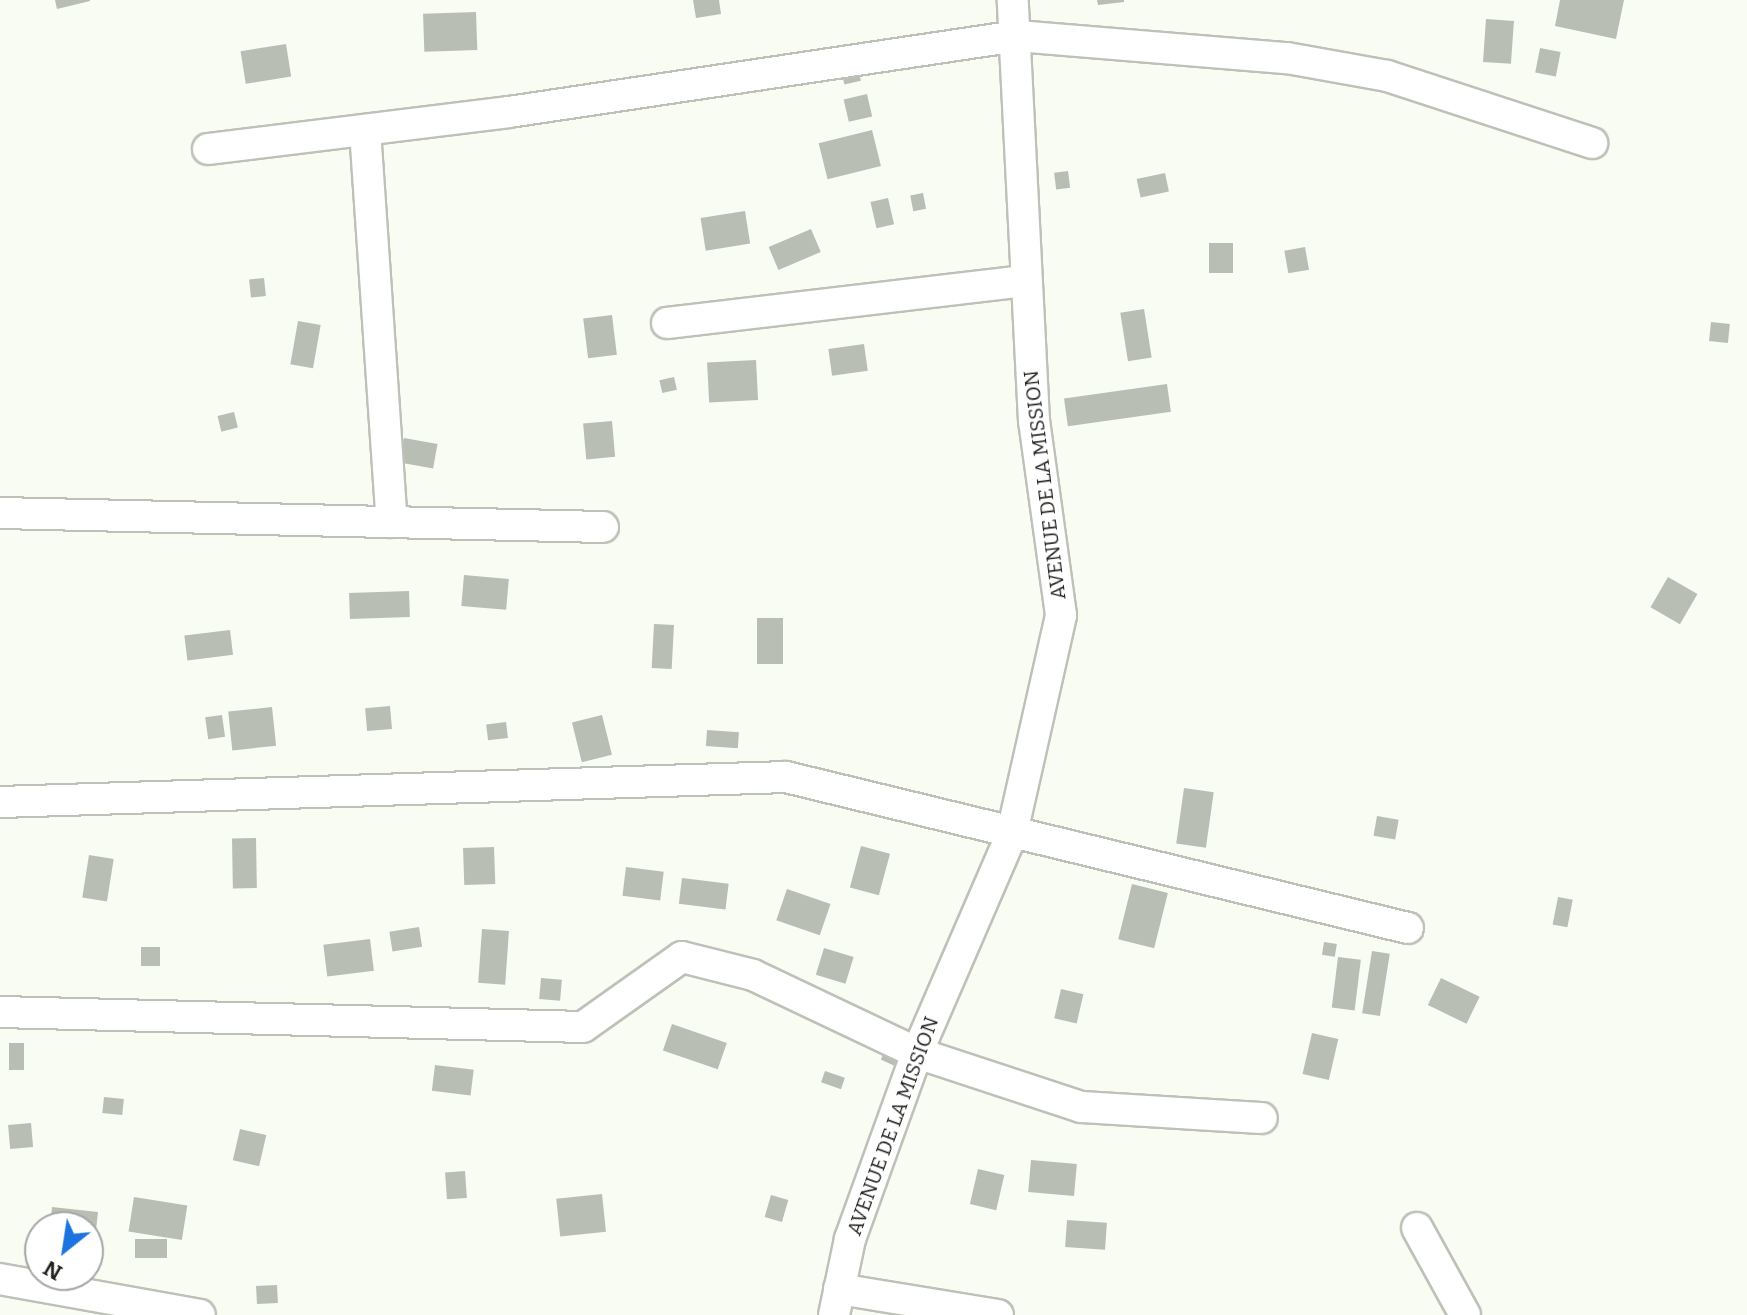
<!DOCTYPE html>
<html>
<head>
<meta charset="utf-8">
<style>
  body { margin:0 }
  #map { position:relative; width:1747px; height:1315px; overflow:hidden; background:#f8fcf2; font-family:Bitter,serif }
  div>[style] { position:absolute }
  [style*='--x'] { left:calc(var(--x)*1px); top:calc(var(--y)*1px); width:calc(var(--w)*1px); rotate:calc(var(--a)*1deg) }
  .building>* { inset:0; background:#b9beb4; transform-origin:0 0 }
  .roads { filter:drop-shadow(2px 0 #bdc1b8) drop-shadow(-2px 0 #bdc1b8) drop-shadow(0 2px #bdc1b8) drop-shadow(0 -2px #bdc1b8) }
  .minor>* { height:30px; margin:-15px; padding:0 15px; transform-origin:15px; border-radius:15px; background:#fff }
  span { translate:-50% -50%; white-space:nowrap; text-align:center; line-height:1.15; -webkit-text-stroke:8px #fff; paint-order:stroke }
  .street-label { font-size:20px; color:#1f211d }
  .north { position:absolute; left:24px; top:1211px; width:80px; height:80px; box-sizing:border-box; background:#fff; border:2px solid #a5a6a5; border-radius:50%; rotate:210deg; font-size:22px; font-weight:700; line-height:32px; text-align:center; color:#1f211d }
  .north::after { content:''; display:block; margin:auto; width:28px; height:36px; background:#1e74de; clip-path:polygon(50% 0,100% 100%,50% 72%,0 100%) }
</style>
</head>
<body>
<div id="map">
  <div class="building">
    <i style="clip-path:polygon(55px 0,90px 0,90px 1px,57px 9px)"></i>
    <i style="clip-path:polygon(693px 0,719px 0,721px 14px,696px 18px)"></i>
    <i style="clip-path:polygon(1097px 0,1124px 0,1124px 2px,1098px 5px)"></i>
    <i style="clip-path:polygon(1560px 0,1624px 0,1616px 39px,1555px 26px)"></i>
    <i style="left:476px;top:12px;width:38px;height:53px;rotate:88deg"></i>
    <i style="left:1486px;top:19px;width:28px;height:43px;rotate:4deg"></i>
    <i style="left:286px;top:44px;width:33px;height:46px;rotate:81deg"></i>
    <i style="left:1540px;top:48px;width:21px;height:25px;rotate:11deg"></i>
    <i style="left:858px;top:68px;width:13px;height:17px;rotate:77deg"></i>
    <i style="left:867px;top:94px;width:23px;height:24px;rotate:77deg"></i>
    <i style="left:872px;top:130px;width:37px;height:55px;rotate:76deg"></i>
    <i style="left:1068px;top:171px;width:17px;height:14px;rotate:83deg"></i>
    <i style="left:1165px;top:173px;width:19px;height:29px;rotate:78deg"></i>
    <i style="left:923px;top:193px;width:16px;height:13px;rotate:79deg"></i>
    <i style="left:888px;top:198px;width:27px;height:18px;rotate:77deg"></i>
    <i style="left:745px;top:211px;width:33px;height:45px;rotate:81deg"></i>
    <i style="left:811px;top:229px;width:25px;height:46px;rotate:67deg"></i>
    <i style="left:1209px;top:243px;width:24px;height:30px"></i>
    <i style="left:1305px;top:247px;width:23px;height:21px;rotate:80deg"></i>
    <i style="left:264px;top:278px;width:18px;height:15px;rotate:84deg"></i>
    <i style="left:1144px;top:309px;width:49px;height:24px;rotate:81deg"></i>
    <i style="left:612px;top:315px;width:40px;height:29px;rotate:83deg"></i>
    <i style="left:298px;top:321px;width:23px;height:44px;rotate:10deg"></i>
    <i style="left:1711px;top:322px;width:19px;height:19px;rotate:6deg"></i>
    <i style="left:864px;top:344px;width:27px;height:36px;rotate:82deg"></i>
    <i style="left:756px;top:360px;width:40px;height:49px;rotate:87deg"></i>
    <i style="left:674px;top:377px;width:13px;height:15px;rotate:77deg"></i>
    <i style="left:1167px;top:384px;width:28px;height:104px;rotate:82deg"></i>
    <i style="left:234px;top:412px;width:16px;height:17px;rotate:76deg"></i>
    <i style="left:612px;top:421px;width:36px;height:29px;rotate:85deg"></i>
    <i style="left:404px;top:438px;width:34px;height:25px;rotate:10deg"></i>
    <i style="left:464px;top:575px;width:45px;height:31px;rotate:5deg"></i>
    <i style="left:1668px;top:577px;width:34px;height:35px;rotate:30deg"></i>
    <i style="left:409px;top:591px;width:26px;height:60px;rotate:88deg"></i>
    <i style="left:757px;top:618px;width:26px;height:46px"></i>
    <i style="left:654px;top:624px;width:20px;height:44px;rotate:3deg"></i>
    <i style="left:230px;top:630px;width:25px;height:46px;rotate:83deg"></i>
    <i style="left:390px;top:706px;width:23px;height:25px;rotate:85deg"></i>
    <i style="left:272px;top:707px;width:39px;height:44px;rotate:84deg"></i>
    <i style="left:222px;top:715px;width:22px;height:17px;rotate:82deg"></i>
    <i style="left:602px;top:715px;width:41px;height:31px;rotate:76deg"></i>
    <i style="left:506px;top:722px;width:16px;height:20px;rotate:83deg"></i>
    <i style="left:707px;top:730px;width:32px;height:16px;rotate:4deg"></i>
    <i style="left:1184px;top:788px;width:30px;height:56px;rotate:8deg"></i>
    <i style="left:1377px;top:816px;width:22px;height:20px;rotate:10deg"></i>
    <i style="left:256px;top:838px;width:50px;height:24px;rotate:89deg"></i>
    <i style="left:861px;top:846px;width:30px;height:43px;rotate:15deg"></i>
    <i style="left:494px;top:847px;width:37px;height:31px;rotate:88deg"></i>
    <i style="left:89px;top:855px;width:25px;height:43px;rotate:9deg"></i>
    <i style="left:626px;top:867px;width:38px;height:29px;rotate:7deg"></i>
    <i style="left:682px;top:878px;width:47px;height:26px;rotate:7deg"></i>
    <i style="left:1132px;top:884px;width:37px;height:57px;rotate:14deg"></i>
    <i style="left:787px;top:889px;width:46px;height:33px;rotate:19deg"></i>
    <i style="left:1558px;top:897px;width:15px;height:28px;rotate:11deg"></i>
    <i style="left:419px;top:927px;width:20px;height:30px;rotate:81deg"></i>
    <i style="left:482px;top:929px;width:27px;height:54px;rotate:4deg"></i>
    <i style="left:370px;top:939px;width:32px;height:47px;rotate:83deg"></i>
    <i style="left:1324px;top:942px;width:13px;height:13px;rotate:9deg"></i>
    <i style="left:141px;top:947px;width:19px;height:19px"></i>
    <i style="left:824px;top:948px;width:31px;height:28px;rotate:17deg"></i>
    <i style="left:1372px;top:951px;width:18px;height:63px;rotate:9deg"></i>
    <i style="left:1338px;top:957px;width:23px;height:51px;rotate:7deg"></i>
    <i style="left:541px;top:978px;width:21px;height:21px;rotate:5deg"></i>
    <i style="left:1441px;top:978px;width:43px;height:30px;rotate:26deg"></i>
    <i style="left:1061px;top:989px;width:23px;height:30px;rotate:13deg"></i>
    <i style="left:672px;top:1024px;width:58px;height:28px;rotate:19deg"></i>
    <i style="left:1312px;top:1033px;width:27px;height:42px;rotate:13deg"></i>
    <i style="left:9px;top:1043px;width:15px;height:27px"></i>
    <i style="left:888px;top:1044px;width:19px;height:17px;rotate:25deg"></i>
    <i style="left:435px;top:1065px;width:39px;height:26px;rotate:7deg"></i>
    <i style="left:825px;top:1071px;width:21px;height:12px;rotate:19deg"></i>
    <i style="left:104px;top:1097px;width:20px;height:16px;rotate:6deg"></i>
    <i style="left:31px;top:1123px;width:24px;height:23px;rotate:85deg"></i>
    <i style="left:240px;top:1129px;width:27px;height:32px;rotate:13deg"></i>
    <i style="left:1031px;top:1160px;width:46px;height:32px;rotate:5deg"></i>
    <i style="left:978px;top:1169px;width:27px;height:36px;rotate:13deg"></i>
    <i style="left:465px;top:1171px;width:27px;height:20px;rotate:86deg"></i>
    <i style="left:602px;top:1194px;width:38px;height:46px;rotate:84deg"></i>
    <i style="left:771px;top:1195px;width:18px;height:23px;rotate:16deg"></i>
    <i style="left:134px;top:1197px;width:54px;height:35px;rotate:9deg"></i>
    <i style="clip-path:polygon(52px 1207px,98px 1212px,94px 1249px,88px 1248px,88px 1227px,50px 1227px)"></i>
    <i style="left:1067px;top:1220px;width:40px;height:27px;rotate:4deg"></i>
    <i style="left:135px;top:1239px;width:32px;height:19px"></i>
    <i style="left:277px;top:1285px;width:18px;height:21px;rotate:87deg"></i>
  </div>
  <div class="roads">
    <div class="minor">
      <i style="--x:365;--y:130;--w:393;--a:86.1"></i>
      <i style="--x:208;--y:149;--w:303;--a:-7"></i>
      <i style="--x:509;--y:112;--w:514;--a:-8.51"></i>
      <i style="--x:1017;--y:36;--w:271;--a:4.7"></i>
      <i style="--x:1287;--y:58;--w:102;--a:10.2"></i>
      <i style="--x:1387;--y:76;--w:216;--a:18.1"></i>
      <i style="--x:667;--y:323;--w:362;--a:-6.7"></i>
      <i style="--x:0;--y:513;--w:603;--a:1.33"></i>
      <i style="--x:0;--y:802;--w:786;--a:-1.82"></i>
      <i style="--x:786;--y:777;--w:640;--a:13.65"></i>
      <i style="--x:0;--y:1012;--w:583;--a:1.47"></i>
      <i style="--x:583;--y:1027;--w:121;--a:-35.3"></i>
      <i style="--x:682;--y:957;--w:73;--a:14.2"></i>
      <i style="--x:753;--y:975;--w:182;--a:25.4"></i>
      <i style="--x:917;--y:1053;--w:173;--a:18.2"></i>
      <i style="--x:1081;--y:1107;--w:181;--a:3.5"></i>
      <i style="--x:1417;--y:1228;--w:99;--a:61.1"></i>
      <i style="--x:0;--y:1279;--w:203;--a:10.2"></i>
      <i style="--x:839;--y:1289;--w:161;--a:9.3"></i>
      <i style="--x:834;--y:1315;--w:78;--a:-78.1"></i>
      <i style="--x:850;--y:1239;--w:198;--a:-70.2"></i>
      <i style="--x:917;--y:1053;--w:240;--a:-66.6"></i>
      <i style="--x:1012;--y:833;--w:223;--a:-77.3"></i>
      <i style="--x:1061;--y:615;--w:196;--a:-97.9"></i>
      <i style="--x:1034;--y:421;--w:422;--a:-92.9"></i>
    </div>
  </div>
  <div class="street-label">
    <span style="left:1045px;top:485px;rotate:-97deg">AVENUE DE LA MISSION</span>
    <span style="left:893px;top:1126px;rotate:-70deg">AVENUE DE LA MISSION</span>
  </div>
  <div class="north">N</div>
</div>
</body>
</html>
